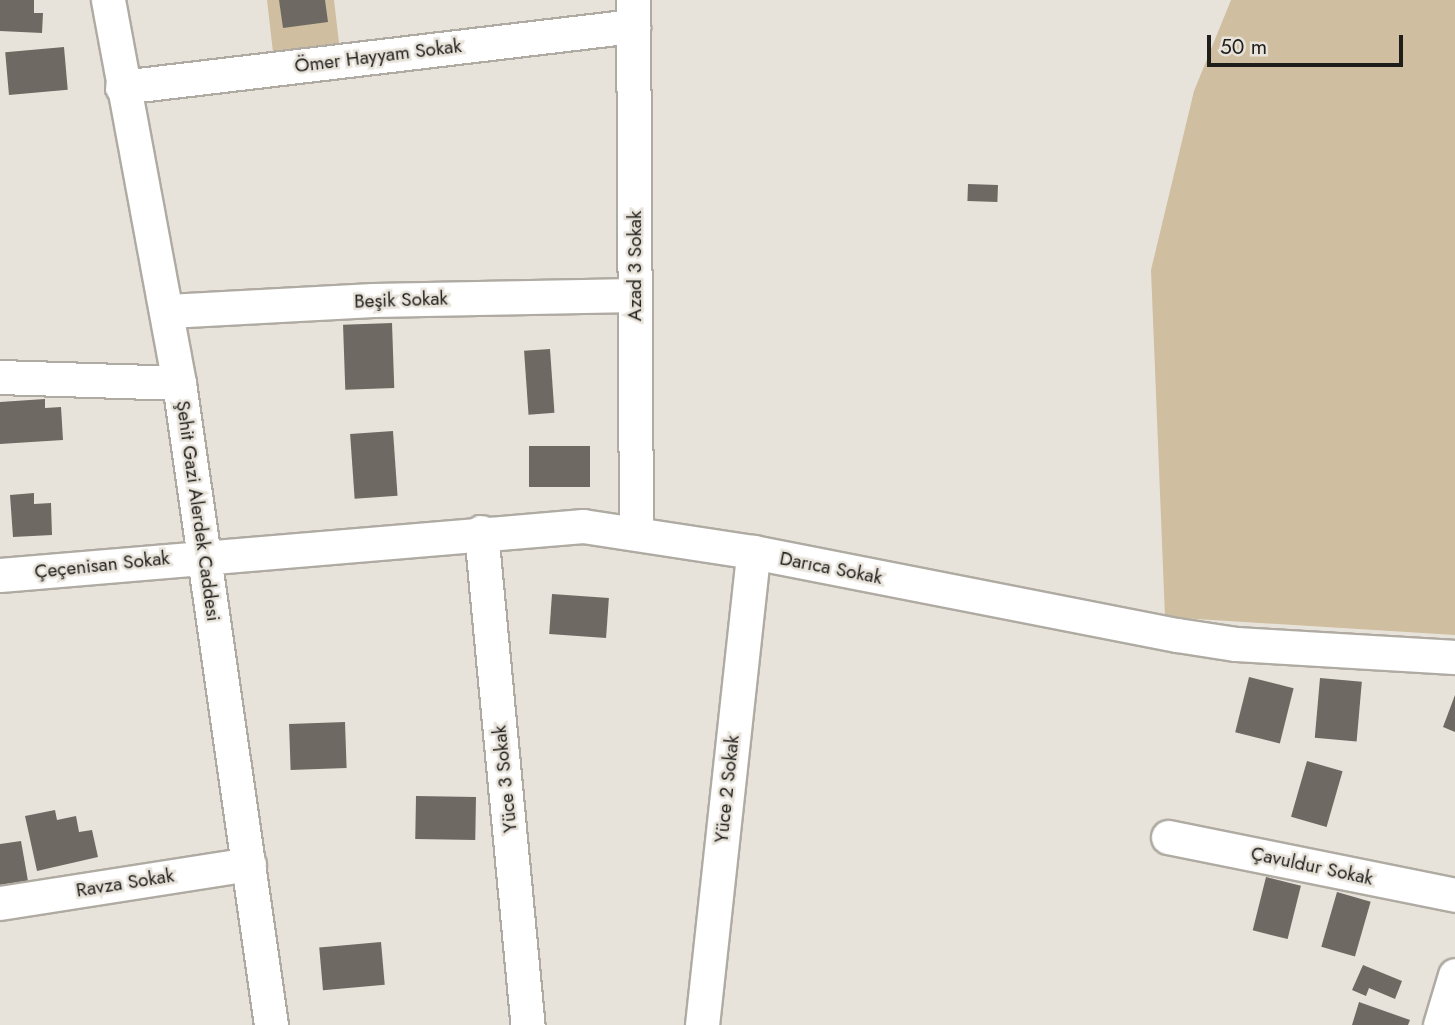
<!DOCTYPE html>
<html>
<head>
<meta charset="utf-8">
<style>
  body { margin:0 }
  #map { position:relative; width:1455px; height:1025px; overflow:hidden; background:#e8e3da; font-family:Jost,sans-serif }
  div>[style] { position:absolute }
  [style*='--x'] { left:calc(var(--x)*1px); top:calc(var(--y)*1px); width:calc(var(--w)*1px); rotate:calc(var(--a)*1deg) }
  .green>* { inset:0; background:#cfbe9f }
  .building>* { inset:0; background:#6e6a63; transform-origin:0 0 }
  .roads { filter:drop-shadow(2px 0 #afaba3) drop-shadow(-2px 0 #afaba3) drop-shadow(0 2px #afaba3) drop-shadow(0 -2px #afaba3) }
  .minor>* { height:33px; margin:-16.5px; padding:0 16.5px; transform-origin:16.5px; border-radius:16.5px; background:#fff }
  span { translate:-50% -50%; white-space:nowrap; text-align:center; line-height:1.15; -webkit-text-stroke:5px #e8e3da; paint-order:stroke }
  .street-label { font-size:19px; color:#1f1e1b }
  .scale { position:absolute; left:1207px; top:35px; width:196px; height:32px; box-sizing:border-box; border:4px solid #1f1e1b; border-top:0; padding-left:9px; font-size:21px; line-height:24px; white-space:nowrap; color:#1f1e1b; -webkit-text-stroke:5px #e8e3da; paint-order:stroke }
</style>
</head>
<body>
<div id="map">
  <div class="green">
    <i style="clip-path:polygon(267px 0,334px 0,339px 43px,273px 52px)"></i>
    <i style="clip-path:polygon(1231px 0,1455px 0,1455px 635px,1165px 617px,1151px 270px,1194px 91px)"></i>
  </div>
  <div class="building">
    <i style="clip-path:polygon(0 0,34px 0,34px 13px,43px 13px,42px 33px,0 31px)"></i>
    <i style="clip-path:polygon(279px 0,325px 0,328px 22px,283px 28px)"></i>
    <i style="left:64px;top:47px;width:43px;height:59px;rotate:85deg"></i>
    <i style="left:968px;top:184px;width:30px;height:17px;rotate:2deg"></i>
    <i style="left:392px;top:323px;width:65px;height:49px;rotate:88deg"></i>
    <i style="left:550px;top:349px;width:64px;height:26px;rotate:86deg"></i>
    <i style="clip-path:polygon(45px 399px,45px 408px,61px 407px,63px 440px,0 444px,0 402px)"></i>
    <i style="left:393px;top:431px;width:65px;height:43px;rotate:86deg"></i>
    <i style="left:590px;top:446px;width:41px;height:61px;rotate:90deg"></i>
    <i style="clip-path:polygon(34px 493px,34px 504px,51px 503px,52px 535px,13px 537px,10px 495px)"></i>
    <i style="left:552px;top:594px;width:57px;height:40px;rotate:4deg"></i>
    <i style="left:1249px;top:677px;width:46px;height:57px;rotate:14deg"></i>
    <i style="left:1320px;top:678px;width:42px;height:60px;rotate:5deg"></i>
    <i style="clip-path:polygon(1455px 695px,1455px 732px,1443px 727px)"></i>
    <i style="left:345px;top:722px;width:46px;height:56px;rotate:88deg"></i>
    <i style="left:1307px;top:761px;width:37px;height:58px;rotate:16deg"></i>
    <i style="left:416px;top:796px;width:60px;height:43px;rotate:1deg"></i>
    <i style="clip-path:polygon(55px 810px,57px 820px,76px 816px,79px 832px,92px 830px,98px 857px,37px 871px,25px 816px)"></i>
    <i style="clip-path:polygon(21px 841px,28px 881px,0 885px,0 844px)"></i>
    <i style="left:1266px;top:877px;width:36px;height:55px;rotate:14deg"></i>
    <i style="left:1337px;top:892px;width:35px;height:57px;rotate:16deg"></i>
    <i style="left:381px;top:942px;width:43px;height:62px;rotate:85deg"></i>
    <i style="clip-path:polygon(1363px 965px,1402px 981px,1395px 999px,1369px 988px,1366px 996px,1352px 990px)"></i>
    <i style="clip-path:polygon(1359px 1002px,1410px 1020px,1408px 1025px,1352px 1025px)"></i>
  </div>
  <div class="roads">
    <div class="minor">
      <i style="--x:108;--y:0;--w:390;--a:79.5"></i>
      <i style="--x:179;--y:383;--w:649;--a:81.84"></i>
      <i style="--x:633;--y:0;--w:532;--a:89.68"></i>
      <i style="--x:122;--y:87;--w:515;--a:-6.81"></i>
      <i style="--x:168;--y:311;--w:205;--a:-3.1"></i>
      <i style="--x:373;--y:300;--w:262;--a:-1.1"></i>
      <i style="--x:0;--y:377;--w:179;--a:1.9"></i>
      <i style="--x:481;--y:532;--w:495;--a:84.6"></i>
      <i style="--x:0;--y:575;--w:585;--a:-4.8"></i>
      <i style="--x:583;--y:526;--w:172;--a:8.7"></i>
      <i style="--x:753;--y:552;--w:432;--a:11.1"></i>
      <i style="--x:1177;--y:635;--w:60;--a:8.7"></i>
      <i style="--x:1236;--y:644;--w:219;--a:3.4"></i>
      <i style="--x:1168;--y:837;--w:293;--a:11.4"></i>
      <i style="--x:0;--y:903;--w:252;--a:-8.9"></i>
      <i style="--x:702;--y:1025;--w:476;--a:-83.8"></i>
      <i style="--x:1440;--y:1025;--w:52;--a:-73.3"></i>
    </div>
  </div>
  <div class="street-label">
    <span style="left:378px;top:56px;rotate:-7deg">Ömer Hayyam Sokak</span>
    <span style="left:635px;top:266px;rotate:-90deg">Azad 3 Sokak</span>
    <span style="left:401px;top:300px;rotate:-2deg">Beşik Sokak</span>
    <span style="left:198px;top:511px;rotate:82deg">Şehit Gazi Alerdek Caddesi</span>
    <span style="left:102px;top:565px;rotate:-6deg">Çeçenisan Sokak</span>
    <span style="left:831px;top:568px;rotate:11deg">Darıca Sokak</span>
    <span style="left:505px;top:779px;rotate:-96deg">Yüce 3 Sokak</span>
    <span style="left:727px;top:789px;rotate:-84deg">Yüce 2 Sokak</span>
    <span style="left:1312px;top:866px;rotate:12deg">Çavuldur Sokak</span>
    <span style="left:125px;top:883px;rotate:-9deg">Ravza Sokak</span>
  </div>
  <div class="scale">50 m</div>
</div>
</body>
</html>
